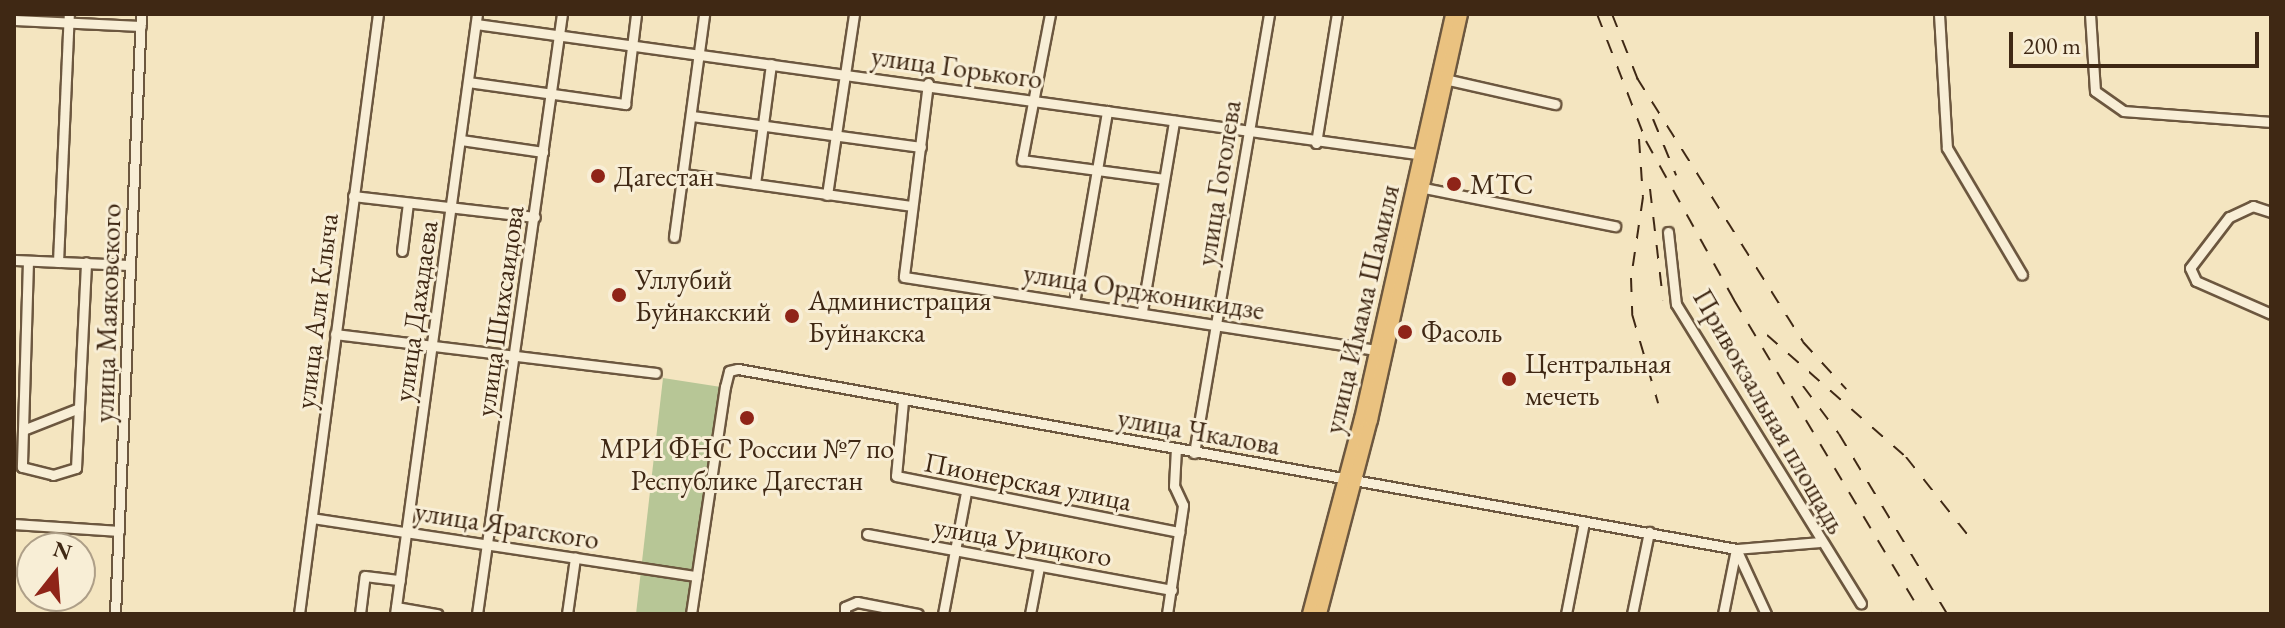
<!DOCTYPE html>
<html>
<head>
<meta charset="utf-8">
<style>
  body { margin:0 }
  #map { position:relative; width:2285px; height:628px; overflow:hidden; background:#f4e5c0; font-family:"EB Garamond",serif }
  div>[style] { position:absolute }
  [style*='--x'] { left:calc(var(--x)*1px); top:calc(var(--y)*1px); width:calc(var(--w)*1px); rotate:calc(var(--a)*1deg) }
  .green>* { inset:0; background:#b7c696 }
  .roads { filter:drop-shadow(2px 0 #6c573f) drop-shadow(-2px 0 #6c573f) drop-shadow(0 2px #6c573f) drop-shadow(0 -2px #6c573f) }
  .minor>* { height:9px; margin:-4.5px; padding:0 4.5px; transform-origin:4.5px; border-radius:4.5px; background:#f8eed6 }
  .major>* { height:12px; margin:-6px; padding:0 6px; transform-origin:6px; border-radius:6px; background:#eac280 }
  .rail>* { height:2px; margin-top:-1px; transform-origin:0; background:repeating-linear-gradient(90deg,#3f2814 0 14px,transparent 0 28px) }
  .dots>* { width:22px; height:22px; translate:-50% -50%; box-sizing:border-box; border:4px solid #f8eed6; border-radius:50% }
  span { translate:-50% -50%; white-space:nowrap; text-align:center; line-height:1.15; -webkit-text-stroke:6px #f8eed6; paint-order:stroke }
  .street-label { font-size:28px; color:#3f2814 }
  .poi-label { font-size:28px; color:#3f2814 }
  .left { translate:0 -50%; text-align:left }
  .frame { position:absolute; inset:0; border:16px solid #3f2814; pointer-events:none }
  .north { position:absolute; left:16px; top:532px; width:80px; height:80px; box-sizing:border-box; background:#f8eed6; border:2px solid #ae9f88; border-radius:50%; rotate:17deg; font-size:22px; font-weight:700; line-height:32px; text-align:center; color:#3f2814 }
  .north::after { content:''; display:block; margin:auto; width:28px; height:36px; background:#8f2418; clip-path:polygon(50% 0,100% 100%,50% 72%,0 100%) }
  .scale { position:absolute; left:2009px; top:32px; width:250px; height:36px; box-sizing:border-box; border:4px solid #3f2814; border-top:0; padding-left:10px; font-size:24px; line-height:28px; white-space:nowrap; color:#3f2814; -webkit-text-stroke:6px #f8eed6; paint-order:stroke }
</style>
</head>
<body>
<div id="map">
  <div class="green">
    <i style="clip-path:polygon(663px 378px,721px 387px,686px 614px,636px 614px)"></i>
  </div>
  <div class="roads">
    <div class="minor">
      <i style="--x:1050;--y:14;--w:149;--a:100.9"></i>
      <i style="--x:1022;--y:160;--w:143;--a:7.6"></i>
      <i style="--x:1939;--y:14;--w:134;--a:86.6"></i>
      <i style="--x:1947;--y:148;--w:147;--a:59.4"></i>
      <i style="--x:2090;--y:14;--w:77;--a:86.3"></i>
      <i style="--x:2095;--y:91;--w:35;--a:35"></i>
      <i style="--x:2124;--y:111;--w:147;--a:4.3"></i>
      <i style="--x:14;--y:20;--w:127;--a:2.7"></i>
      <i style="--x:476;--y:24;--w:957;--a:7.87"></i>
      <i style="--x:1449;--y:80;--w:109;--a:12.8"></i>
      <i style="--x:468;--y:82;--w:159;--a:8"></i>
      <i style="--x:625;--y:104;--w:91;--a:-83"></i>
      <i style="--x:928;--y:83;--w:195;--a:97.1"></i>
      <i style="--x:904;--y:277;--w:478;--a:8.8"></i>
      <i style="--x:692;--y:116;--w:231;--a:7.7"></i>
      <i style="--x:461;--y:140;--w:83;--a:8.3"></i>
      <i style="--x:1316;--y:143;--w:131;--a:-80.8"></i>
      <i style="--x:684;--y:174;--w:230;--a:8"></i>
      <i style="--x:755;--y:184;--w:121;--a:-82.4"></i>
      <i style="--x:1424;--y:188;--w:195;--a:11.3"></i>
      <i style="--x:827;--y:195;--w:183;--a:-81.5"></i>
      <i style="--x:353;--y:196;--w:183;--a:6.6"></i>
      <i style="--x:2271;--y:212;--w:19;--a:-162"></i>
      <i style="--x:2253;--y:206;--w:26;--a:155"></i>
      <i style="--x:2229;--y:217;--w:64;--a:127.4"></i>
      <i style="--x:2190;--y:268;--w:14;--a:65"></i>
      <i style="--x:2196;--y:281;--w:82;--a:23.7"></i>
      <i style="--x:1668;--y:232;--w:72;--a:83.7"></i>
      <i style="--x:1676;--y:304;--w:352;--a:58.3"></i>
      <i style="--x:674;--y:237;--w:225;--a:-82.3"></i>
      <i style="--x:402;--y:251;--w:48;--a:-82.9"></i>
      <i style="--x:14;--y:260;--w:116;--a:2.5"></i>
      <i style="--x:28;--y:261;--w:206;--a:91.7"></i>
      <i style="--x:22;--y:467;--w:32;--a:14"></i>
      <i style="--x:53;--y:475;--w:24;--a:-17"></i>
      <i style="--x:76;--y:468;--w:206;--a:-87.2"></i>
      <i style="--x:58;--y:262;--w:248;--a:-87.5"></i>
      <i style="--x:1074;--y:303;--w:195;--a:-80.2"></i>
      <i style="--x:1142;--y:311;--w:193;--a:-80.4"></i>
      <i style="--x:335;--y:334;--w:323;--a:6.9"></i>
      <i style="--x:903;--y:401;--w:75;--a:95.3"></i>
      <i style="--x:896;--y:476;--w:289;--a:11.2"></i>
      <i style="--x:23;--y:430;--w:60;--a:-21.4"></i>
      <i style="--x:1194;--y:453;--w:445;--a:-80.3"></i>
      <i style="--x:312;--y:518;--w:389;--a:8.6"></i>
      <i style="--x:14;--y:524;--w:105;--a:3.8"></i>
      <i style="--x:867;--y:534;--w:310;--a:10.4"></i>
      <i style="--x:1736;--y:549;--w:72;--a:65.2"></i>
      <i style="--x:396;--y:607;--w:42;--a:9.7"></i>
      <i style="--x:115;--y:614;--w:601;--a:-87.52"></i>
      <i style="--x:299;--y:614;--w:605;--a:-82.5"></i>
      <i style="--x:360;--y:614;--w:38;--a:-83"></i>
      <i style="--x:365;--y:576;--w:35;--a:7"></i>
      <i style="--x:395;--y:614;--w:606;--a:-82.22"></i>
      <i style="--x:477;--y:614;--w:606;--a:-81.94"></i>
      <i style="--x:567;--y:614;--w:57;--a:-81.9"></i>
      <i style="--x:691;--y:614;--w:230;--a:-81.5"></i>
      <i style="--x:725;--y:387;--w:16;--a:-76"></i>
      <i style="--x:729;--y:371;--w:9;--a:-13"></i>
      <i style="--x:738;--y:369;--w:1014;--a:10.22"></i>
      <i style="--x:1736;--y:549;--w:83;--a:-4.8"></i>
      <i style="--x:845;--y:614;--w:7;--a:-90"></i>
      <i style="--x:845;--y:607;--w:13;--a:-23"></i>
      <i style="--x:857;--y:602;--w:62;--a:11.1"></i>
      <i style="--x:943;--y:614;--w:124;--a:-79.3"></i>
      <i style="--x:1030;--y:614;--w:48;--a:-79.2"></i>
      <i style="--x:1167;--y:614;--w:110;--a:-81.6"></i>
      <i style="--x:1183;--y:505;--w:21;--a:-115"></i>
      <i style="--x:1174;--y:486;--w:37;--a:-87"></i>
      <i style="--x:1566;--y:614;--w:94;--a:-78.9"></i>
      <i style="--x:1632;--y:614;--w:84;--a:-78.3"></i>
      <i style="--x:1723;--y:614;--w:66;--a:-78.7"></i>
    </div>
    <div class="major">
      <i style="--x:1309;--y:614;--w:202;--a:-75.1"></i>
      <i style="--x:1361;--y:419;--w:415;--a:-77.3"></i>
      <i style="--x:1320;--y:614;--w:201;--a:-75.3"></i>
      <i style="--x:1371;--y:420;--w:416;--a:-77.5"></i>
    </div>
  </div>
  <div class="rail">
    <i style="--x:1597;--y:14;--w:136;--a:68.9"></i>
    <i style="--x:1646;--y:141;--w:182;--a:61"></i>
    <i style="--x:1734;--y:300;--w:366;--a:59.1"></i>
    <i style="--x:1612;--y:14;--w:76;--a:68.5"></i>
    <i style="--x:1637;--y:78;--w:312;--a:57.8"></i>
    <i style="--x:1803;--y:342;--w:64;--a:47.5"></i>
    <i style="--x:1653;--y:119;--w:61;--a:67.7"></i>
    <i style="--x:1639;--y:139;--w:58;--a:86.1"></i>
    <i style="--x:1643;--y:197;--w:82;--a:98.4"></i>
    <i style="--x:1631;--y:278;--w:36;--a:88"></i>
    <i style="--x:1632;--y:314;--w:93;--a:73.7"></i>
    <i style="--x:1650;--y:189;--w:112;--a:83.3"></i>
    <i style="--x:1767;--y:335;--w:185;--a:41.3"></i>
    <i style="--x:1906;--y:457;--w:98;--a:51.6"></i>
    <i style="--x:1803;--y:386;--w:60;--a:53.1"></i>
    <i style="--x:1839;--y:434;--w:210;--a:59"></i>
  </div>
  <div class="dots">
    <i style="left:598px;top:176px;background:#8f2418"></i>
    <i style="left:1454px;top:184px;background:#8f2418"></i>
    <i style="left:619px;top:295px;background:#8f2418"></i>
    <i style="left:792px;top:316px;background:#8f2418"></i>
    <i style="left:1405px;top:332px;background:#8f2418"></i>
    <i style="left:1509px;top:379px;background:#8f2418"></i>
    <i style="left:747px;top:418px;background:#8f2418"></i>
  </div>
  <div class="street-label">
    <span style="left:957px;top:67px;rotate:8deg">улица Горького</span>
    <span style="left:1218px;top:183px;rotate:-81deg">улица Гоголева</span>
    <span style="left:1144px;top:291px;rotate:9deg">улица Орджоникидзе</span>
    <span style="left:1361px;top:309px;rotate:-77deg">улица Имама Шамиля</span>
    <span style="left:316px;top:311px;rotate:-83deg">улица Али Клыча</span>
    <span style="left:415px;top:311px;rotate:-82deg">улица Дахадаева</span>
    <span style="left:499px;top:311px;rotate:-82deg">улица Шихсаидова</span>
    <span style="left:107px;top:313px;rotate:-88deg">улица Маяковского</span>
    <span style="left:1770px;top:411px;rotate:60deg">Привокзальная площадь</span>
    <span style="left:1199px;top:431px;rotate:10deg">улица Чкалова</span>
    <span style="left:1028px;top:481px;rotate:11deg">Пионерская улица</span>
    <span style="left:507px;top:525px;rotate:9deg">улица Ярагского</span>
    <span style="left:1023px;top:541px;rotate:10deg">улица Урицкого</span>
  </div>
  <div class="poi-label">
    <span class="left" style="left:614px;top:176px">Дагестан</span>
    <span class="left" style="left:1470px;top:184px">МТС</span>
    <span class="left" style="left:635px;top:295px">Уллубий<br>Буйнакский</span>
    <span class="left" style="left:808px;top:316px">Администрация<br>Буйнакска</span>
    <span class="left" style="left:1421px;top:332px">Фасоль</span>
    <span class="left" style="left:1525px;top:379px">Центральная<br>мечеть</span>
    <span style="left:747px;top:464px">МРИ ФНС России №7 по<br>Республике Дагестан</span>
  </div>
  <div class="frame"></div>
  <div class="north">N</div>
  <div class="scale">200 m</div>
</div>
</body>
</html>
